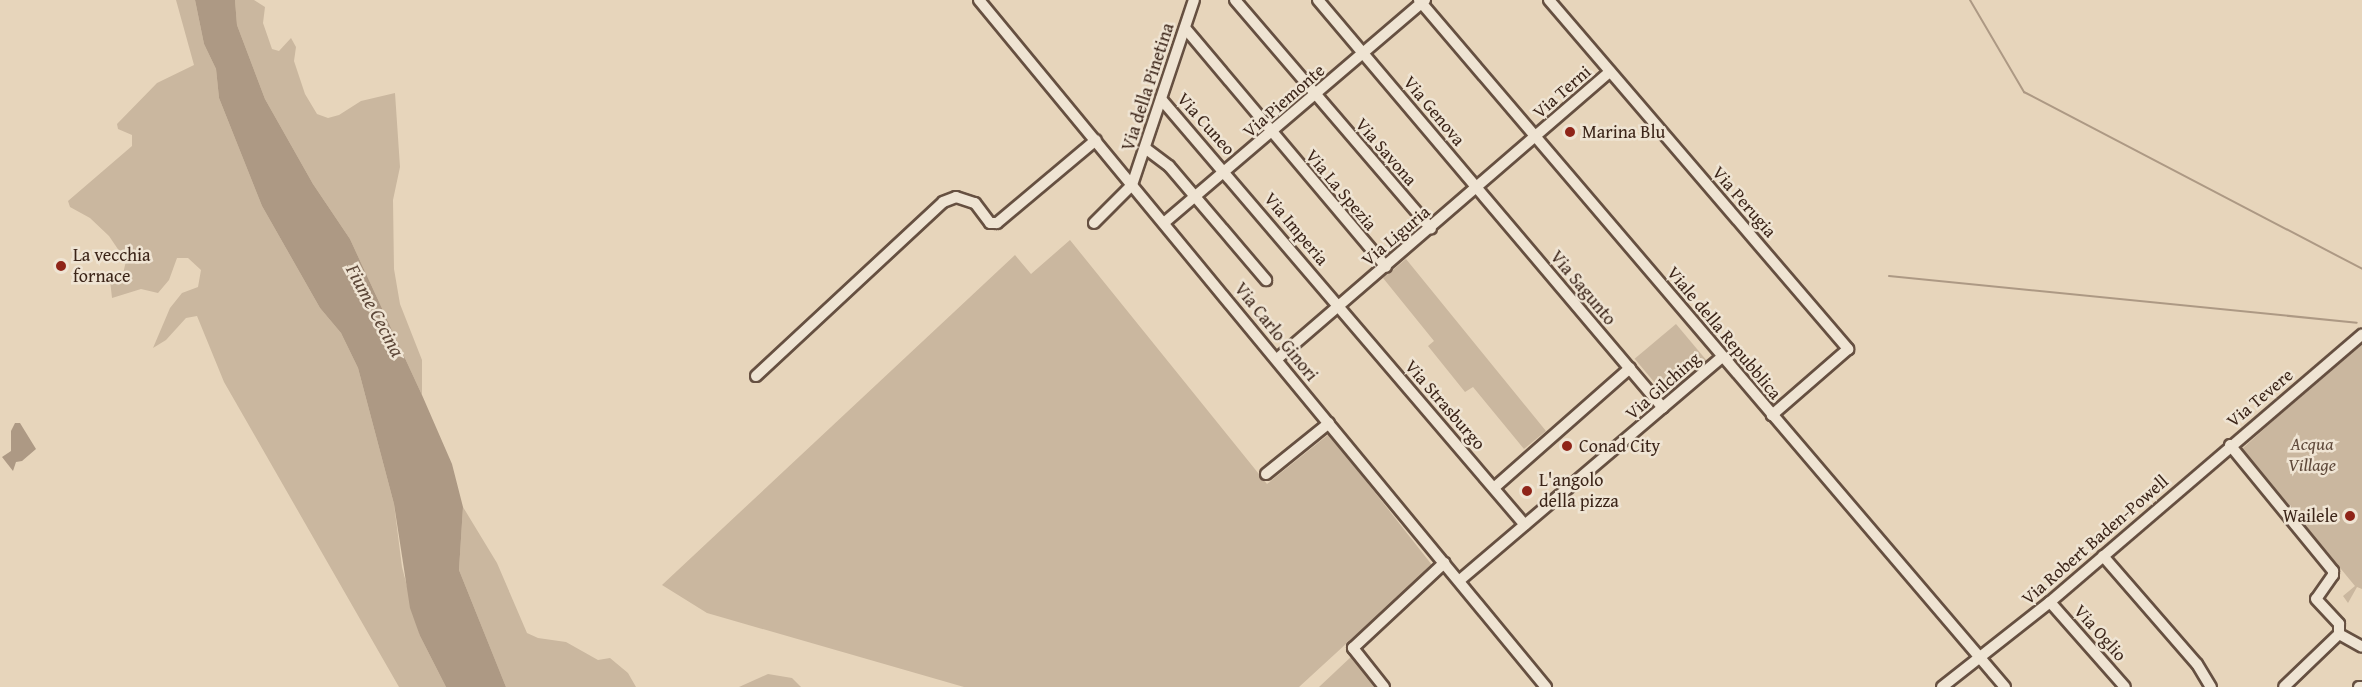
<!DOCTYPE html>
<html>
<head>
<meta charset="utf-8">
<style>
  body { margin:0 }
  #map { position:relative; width:2362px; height:687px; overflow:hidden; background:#e7d5bb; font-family:"Gentium Book Plus",serif }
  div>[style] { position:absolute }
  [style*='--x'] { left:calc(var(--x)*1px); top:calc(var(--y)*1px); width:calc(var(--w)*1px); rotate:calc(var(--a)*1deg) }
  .green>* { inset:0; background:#cab79f; transform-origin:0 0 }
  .water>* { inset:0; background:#ad9984 }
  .stream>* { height:2px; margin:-1px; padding:0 1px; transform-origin:1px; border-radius:1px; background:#ad9984 }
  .roads { filter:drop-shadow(2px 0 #665041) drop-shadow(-2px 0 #665041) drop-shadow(0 2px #665041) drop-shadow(0 -2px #665041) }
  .minor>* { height:10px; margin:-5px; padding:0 5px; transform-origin:5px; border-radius:5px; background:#efe4d3 }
  .dots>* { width:16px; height:16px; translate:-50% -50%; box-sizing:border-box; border:3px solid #efe4d3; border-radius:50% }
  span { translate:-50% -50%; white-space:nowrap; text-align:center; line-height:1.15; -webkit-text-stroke:5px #efe4d3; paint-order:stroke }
  .street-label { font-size:18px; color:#3b2418 }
  .poi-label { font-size:18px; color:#3b2418 }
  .left { translate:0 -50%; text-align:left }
  .right { translate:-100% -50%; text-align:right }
  .park-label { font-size:18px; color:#5f493a; font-style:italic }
  .water-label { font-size:20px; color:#5d4738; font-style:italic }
</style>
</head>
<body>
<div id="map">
  <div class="green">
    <i style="clip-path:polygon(176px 0,195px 0,204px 44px,216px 69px,219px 98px,262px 206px,320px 308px,341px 333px,358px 368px,394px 504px,402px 567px,420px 636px,446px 687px,399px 687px,224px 382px,197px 316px,186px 318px,166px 340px,153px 348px,170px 308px,182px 293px,198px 287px,201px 270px,188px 258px,177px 258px,169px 280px,158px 293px,141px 289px,112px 298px,110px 280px,122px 278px,126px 261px,109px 236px,90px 218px,70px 207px,68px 201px,132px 146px,132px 135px,118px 129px,117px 124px,157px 83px,194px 65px)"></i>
    <i style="clip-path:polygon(235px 0,254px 0,265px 7px,263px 23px,272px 49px,279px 51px,291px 38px,296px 47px,294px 61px,305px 94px,317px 114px,328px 118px,339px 115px,361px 101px,395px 93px,400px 167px,393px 200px,394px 269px,400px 304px,422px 360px,422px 395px,350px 239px,313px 184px,265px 99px,237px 25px)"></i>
    <i style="clip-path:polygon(1070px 240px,1267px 484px,1329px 434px,1432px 565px,1299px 687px,964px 687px,707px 613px,662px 585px,1015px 255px,1031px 274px)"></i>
    <i style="clip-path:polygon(1406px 259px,1546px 431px,1524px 449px,1473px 387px,1465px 392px,1428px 346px,1434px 341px,1383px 278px)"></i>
    <i style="left:1676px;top:324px;width:48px;height:54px;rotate:50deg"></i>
    <i style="clip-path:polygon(2362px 340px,2362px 589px,2357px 587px,2348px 603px,2343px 596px,2355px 586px,2242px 449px)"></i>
    <i style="clip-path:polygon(463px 507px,497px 563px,527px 633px,538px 638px,566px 642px,598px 660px,610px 658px,628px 673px,636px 687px,506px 687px,459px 570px)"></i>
    <i style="clip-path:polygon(1353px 655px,1379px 687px,1319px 687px)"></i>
    <i style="clip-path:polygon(768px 674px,792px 678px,801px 687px,739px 687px)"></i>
  </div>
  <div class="water">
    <i style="clip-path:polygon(195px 0,235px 0,237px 25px,265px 99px,313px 184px,350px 239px,422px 395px,452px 464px,463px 507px,459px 570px,506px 687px,446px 687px,420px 636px,410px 608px,394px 504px,358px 368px,341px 333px,320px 308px,262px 206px,219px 98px,216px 69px,204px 44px)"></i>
    <i style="clip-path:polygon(15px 423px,20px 423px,36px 449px,22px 461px,16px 462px,13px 471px,2px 457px,11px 451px,11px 431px)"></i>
  </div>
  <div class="stream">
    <i style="--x:1970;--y:0;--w:107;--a:59.6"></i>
    <i style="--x:2024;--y:92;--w:382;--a:27.6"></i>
    <i style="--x:1889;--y:276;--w:470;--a:5.7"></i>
  </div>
  <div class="roads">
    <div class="minor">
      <i style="--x:979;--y:0;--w:891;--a:50.47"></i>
      <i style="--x:1235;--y:0;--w:301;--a:49.4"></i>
      <i style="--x:1318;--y:0;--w:534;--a:49.78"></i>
      <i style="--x:1419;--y:0;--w:903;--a:49.54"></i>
      <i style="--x:1549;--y:0;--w:460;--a:49.4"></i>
      <i style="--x:1848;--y:349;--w:101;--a:139"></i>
      <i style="--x:1185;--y:28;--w:312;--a:49.9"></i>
      <i style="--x:1161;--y:99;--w:560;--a:49.49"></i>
      <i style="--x:1145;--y:148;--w:30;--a:37"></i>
      <i style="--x:1169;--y:166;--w:150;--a:49.6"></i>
      <i style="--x:1165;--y:222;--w:342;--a:-40.5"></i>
      <i style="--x:1094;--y:223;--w:54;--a:-45"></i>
      <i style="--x:1132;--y:185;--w:195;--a:-71.5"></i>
      <i style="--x:1277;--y:359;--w:440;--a:-40.8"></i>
      <i style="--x:756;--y:376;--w:255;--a:-42.9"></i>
      <i style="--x:943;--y:202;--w:14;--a:-21"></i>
      <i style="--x:956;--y:197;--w:20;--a:18"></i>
      <i style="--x:975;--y:203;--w:25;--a:53"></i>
      <i style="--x:990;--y:223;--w:7;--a:0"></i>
      <i style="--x:997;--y:223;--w:129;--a:-40"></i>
      <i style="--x:2230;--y:445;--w:163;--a:50.7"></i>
      <i style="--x:2333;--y:571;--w:4;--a:90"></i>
      <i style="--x:2333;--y:575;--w:29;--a:125"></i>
      <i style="--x:2316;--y:599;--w:34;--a:47"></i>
      <i style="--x:2339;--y:624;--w:10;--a:90"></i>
      <i style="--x:2339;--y:634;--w:76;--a:136.1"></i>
      <i style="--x:1266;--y:474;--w:81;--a:-39"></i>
      <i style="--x:1495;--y:487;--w:180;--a:-41.4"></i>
      <i style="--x:2103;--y:556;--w:143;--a:49"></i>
      <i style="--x:2197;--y:664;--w:27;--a:59"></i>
      <i style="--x:1460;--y:580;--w:345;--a:-40.4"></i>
      <i style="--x:2050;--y:602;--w:113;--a:48.6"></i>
      <i style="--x:2339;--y:634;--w:26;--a:29"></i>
      <i style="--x:1384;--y:687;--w:50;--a:-128.5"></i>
      <i style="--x:1353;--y:648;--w:125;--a:-43"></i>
      <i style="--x:1942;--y:687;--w:137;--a:-38.2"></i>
      <i style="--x:2050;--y:602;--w:411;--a:-40.6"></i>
      <i style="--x:2359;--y:687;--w:3;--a:0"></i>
    </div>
  </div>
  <div class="dots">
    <i style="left:1570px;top:132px;background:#8f2418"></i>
    <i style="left:61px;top:266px;background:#8f2418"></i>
    <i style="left:1567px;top:446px;background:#8f2418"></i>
    <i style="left:1527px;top:491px;background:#8f2418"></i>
    <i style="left:2350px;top:516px;background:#8f2418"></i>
  </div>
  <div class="street-label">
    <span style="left:1148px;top:87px;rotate:-72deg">Via della Pinetina</span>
    <span style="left:1562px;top:92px;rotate:-41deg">Via Terni</span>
    <span style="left:1284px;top:101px;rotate:-41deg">Via Piemonte</span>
    <span style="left:1434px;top:111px;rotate:50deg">Via Genova</span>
    <span style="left:1206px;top:124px;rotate:48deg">Via Cuneo</span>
    <span style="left:1386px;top:152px;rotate:49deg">Via Savona</span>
    <span style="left:1341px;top:190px;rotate:50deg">Via La Spezia</span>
    <span style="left:1744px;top:202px;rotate:49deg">Via Perugia</span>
    <span style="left:1296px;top:229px;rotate:50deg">Via Imperia</span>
    <span style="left:1396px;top:236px;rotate:-40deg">Via Liguria</span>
    <span style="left:1583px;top:288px;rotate:50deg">Via Sagunto</span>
    <span style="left:1276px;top:332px;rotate:51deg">Via Carlo Ginori</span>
    <span style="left:1724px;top:333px;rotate:50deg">Viale della Repubblica</span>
    <span style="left:1663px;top:386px;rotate:-41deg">Via Gilching</span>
    <span style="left:2260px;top:398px;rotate:-40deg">Via Tevere</span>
    <span style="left:1445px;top:405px;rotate:49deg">Via Strasburgo</span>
    <span style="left:2095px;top:540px;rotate:-41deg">Via Robert Baden-Powell</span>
    <span style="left:2100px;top:633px;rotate:48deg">Via Oglio</span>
  </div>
  <div class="poi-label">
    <span class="left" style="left:1582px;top:132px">Marina Blu</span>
    <span class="left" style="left:73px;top:266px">La vecchia<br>fornace</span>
    <span class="left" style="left:1579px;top:446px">Conad City</span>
    <span class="left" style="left:1539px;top:491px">L'angolo<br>della pizza</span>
    <span class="right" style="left:2338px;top:516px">Wailele</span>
  </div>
  <div class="park-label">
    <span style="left:2312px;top:455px">Acqua<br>Village</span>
  </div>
  <div class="water-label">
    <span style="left:376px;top:310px;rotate:62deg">Fiume Cecina</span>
  </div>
</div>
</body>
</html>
